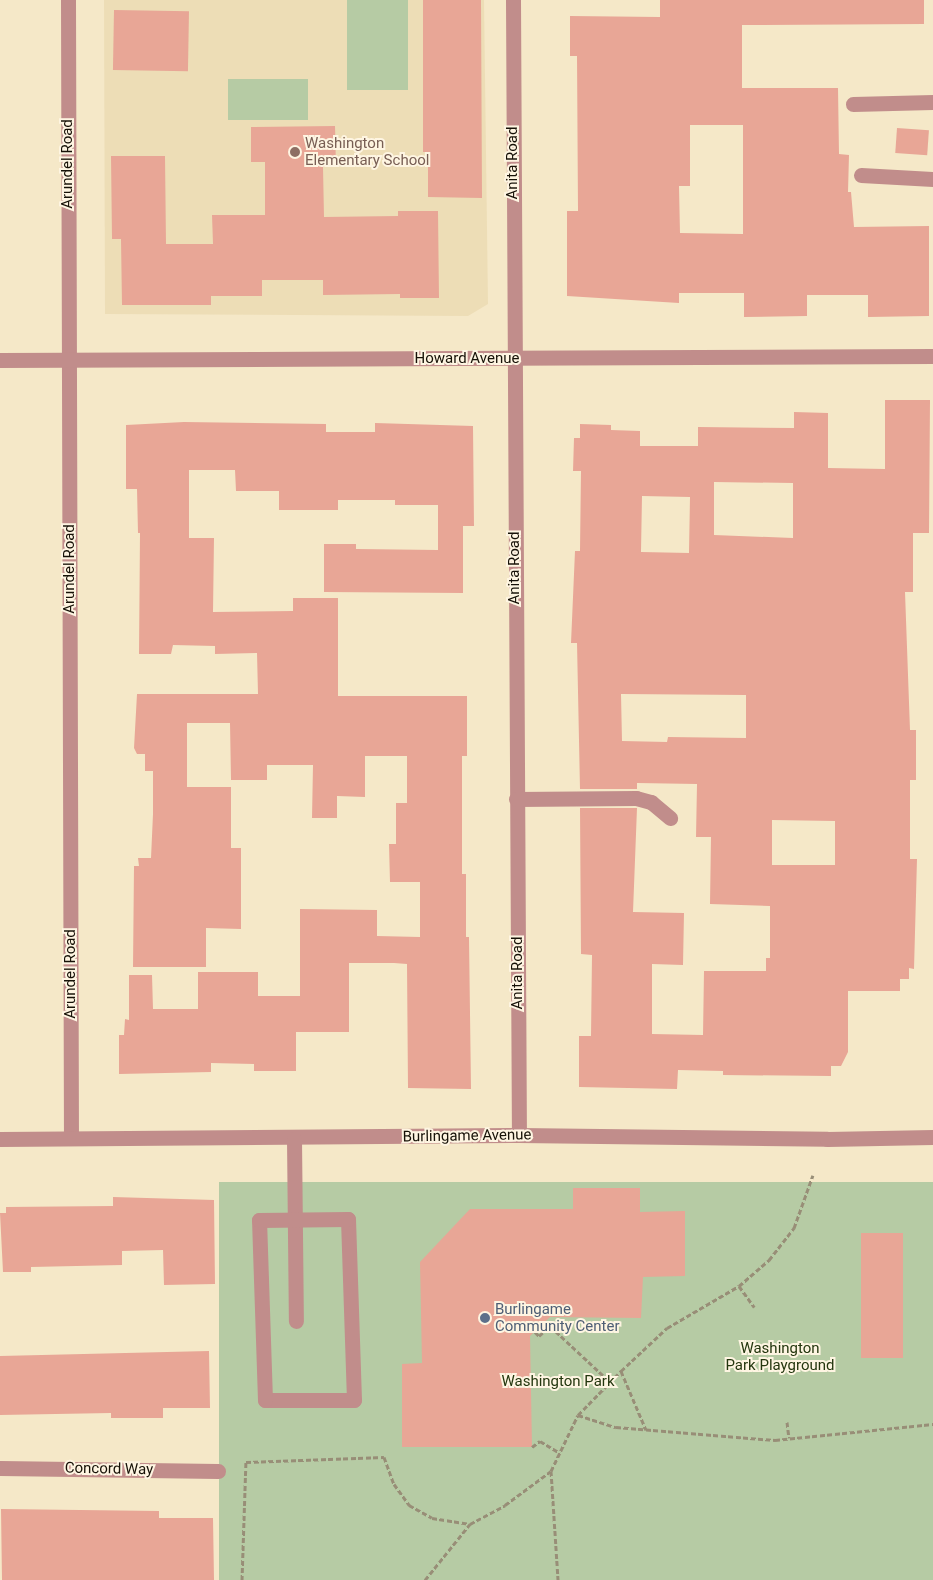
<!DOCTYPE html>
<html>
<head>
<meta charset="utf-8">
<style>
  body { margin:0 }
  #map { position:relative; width:933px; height:1580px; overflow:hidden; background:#f5e8c8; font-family:Roboto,sans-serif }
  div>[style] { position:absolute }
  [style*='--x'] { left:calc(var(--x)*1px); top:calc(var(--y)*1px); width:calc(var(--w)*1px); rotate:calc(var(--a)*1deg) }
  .built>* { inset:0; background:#edddb6 }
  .green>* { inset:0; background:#b6cba4; transform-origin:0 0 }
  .building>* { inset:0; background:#e8a696; transform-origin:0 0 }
  .path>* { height:3px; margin-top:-1.5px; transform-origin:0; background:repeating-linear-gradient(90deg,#988e77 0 5px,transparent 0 7.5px) }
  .minor>* { height:15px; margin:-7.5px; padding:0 7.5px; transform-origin:7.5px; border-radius:7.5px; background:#c18d8b }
  .dots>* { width:14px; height:14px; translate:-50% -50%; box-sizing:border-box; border:2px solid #fef5e2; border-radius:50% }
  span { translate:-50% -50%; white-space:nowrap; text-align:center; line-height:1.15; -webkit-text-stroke:4px #fef5e2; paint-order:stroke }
  .education-label { font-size:15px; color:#785e54 }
  .left { translate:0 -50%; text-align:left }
  .street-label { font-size:15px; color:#161107 }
  .service-label { font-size:15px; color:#4e5e75 }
  .park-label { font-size:15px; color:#24370f }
</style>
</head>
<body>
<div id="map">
  <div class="built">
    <i style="clip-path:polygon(104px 0,484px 0,488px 304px,468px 316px,105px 314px)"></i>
  </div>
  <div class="green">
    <i style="left:347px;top:0;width:61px;height:90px"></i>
    <i style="left:228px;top:79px;width:80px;height:41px"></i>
    <i style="left:933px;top:1182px;width:398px;height:714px;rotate:90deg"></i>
  </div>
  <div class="building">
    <i style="clip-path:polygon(423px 0,481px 0,482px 198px,428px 197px,428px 152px,423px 152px)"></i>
    <i style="clip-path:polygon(evenodd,660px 0,924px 0,924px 24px,742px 25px,742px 88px,838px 88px,839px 154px,849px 155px,848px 192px,851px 192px,854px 227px,929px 226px,929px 316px,868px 317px,868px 295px,807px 295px,807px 316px,744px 317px,744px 293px,679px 293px,679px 303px,567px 296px,567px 211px,578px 211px,577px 56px,570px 56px,570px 16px,660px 17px,660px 0,690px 125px,743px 125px,743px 234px,680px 233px,679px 186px,690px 186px,690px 125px)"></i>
    <i style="left:114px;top:10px;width:75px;height:60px;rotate:1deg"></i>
    <i style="clip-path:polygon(335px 126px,336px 167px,323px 167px,324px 217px,398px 216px,398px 211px,438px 211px,439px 298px,400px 298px,400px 294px,323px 295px,323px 280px,262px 280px,262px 296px,211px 296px,211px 305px,122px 305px,121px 239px,112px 239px,111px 156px,165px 156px,166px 244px,213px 244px,212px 215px,265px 215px,265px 162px,251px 162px,251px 127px)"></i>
    <i style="left:897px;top:128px;width:32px;height:25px;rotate:4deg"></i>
    <i style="clip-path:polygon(evenodd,885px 400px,930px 400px,929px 533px,913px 533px,913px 592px,905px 592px,910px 730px,916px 730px,916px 780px,910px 780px,910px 859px,917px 859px,914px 969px,909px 968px,909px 979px,900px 979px,900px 991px,848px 991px,848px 1052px,841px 1066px,831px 1066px,831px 1076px,723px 1075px,723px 1071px,678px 1070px,677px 1089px,579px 1087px,579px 1036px,591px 1036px,592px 955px,581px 954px,580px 808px,637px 808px,633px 912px,684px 913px,683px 965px,652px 964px,652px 1034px,703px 1035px,704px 971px,766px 971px,766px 958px,770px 958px,770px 906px,710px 904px,711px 837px,696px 837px,697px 784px,637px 783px,637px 789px,580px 789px,577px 643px,571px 643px,575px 551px,580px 551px,581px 471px,573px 471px,574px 438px,580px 438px,580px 424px,611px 425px,611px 430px,640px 431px,640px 446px,698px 446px,698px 427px,794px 428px,794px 412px,828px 413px,828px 468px,885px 469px,885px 400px,714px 482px,793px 483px,793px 538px,714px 535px,714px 482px,885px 400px,642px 496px,690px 497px,689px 553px,641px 552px,642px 496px,885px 400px,621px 694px,746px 695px,746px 738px,668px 737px,667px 742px,622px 741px,621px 694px,885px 400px,772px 820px,835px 821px,835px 865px,772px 865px,772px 820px)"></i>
    <i style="clip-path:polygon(184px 422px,326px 424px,326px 432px,375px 432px,375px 423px,473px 426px,474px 526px,463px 526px,463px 593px,324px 592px,324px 544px,356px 544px,356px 549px,438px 550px,438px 505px,395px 505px,395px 500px,338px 500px,338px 510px,279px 510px,279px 491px,236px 491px,235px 470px,189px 470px,189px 538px,214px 538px,213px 612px,293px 611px,293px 598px,338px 598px,338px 696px,467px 696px,467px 756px,462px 756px,462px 874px,466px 874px,466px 937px,469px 937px,471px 1089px,408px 1088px,407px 964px,394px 963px,349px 963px,349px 1032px,296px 1032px,296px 1071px,254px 1071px,254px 1064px,211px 1063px,211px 1072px,119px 1074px,119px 1035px,124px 1035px,125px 1019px,129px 1020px,129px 975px,152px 975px,153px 1009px,198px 1009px,198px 972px,258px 972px,258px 996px,300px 996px,300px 909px,377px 910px,377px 936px,420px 937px,420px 882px,390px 882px,389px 844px,396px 844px,396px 803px,407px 803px,407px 756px,365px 756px,365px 797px,337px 796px,337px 818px,312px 818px,313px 765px,267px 765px,267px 780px,231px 780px,230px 723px,187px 723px,187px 787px,231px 787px,231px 848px,241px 848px,241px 929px,206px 928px,206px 967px,133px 967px,134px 866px,139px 866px,138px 858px,151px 858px,153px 814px,153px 771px,145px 771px,145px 754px,137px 754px,134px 748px,137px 694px,258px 694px,257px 653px,215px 654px,215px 646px,173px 645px,171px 654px,139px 654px,140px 533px,138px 533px,137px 489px,126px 489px,126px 425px)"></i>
    <i style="clip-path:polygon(573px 1188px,640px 1188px,640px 1212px,685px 1211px,685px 1276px,643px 1277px,641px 1318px,550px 1317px,530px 1336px,532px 1447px,402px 1447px,402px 1364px,422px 1363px,420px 1262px,470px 1209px,573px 1209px)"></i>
    <i style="clip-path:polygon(113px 1197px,214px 1200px,215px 1284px,164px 1285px,163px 1250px,122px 1251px,122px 1265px,31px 1267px,31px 1272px,3px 1272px,0 1213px,6px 1213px,6px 1207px,113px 1206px)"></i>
    <i style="left:861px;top:1233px;width:42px;height:125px"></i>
    <i style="clip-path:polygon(209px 1351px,210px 1408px,163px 1408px,163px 1418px,111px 1418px,111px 1413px,0 1415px,0 1356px)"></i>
    <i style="clip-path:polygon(1px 1509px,159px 1511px,159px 1518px,213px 1518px,214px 1580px,2px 1580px)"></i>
  </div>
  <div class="path">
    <i style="--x:739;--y:1286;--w:26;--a:54"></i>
    <i style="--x:535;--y:1332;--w:6;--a:45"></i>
    <i style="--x:539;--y:1336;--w:15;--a:-42"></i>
    <i style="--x:550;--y:1326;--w:82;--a:43"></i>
    <i style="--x:621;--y:1371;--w:64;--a:67"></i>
    <i style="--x:578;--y:1415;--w:40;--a:18"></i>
    <i style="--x:616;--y:1427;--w:160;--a:4.7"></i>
    <i style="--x:775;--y:1440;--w:159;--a:-5.8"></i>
    <i style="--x:787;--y:1422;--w:16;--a:83"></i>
    <i style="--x:532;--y:1447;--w:10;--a:-37"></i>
    <i style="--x:540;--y:1441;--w:23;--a:31"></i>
    <i style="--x:551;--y:1471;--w:109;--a:86.3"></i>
    <i style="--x:242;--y:1580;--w:118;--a:-88.1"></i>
    <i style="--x:246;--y:1462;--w:138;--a:-2.1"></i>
    <i style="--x:384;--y:1457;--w:29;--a:70"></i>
    <i style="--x:394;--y:1484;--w:26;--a:54"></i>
    <i style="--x:409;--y:1505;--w:26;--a:29"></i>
    <i style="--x:432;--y:1518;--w:37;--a:9"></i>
    <i style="--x:425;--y:1580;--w:72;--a:-51.2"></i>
    <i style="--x:470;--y:1524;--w:40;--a:-28"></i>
    <i style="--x:505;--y:1505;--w:57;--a:-36.5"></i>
    <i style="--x:551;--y:1471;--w:62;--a:-64.3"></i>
    <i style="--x:578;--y:1415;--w:62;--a:-45.7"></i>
    <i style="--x:621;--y:1371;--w:63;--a:-43.1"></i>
    <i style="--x:667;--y:1328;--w:83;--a:-30.3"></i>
    <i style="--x:739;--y:1286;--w:40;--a:-41"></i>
    <i style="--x:769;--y:1260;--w:41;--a:-52"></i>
    <i style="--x:794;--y:1228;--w:56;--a:-70.3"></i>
  </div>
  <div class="minor">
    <i style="--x:68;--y:0;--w:1138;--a:89.85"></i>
    <i style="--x:513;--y:0;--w:1135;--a:89.7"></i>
    <i style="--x:853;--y:104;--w:80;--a:-1.4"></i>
    <i style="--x:861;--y:175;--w:72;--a:3.2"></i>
    <i style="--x:0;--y:360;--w:933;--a:-0.25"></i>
    <i style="--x:516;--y:799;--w:120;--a:-0.5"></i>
    <i style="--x:636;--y:798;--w:16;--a:15"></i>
    <i style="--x:651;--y:802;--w:25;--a:40"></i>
    <i style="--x:0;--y:1139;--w:519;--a:-0.44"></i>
    <i style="--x:519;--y:1135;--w:308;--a:0.7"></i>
    <i style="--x:827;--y:1139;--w:106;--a:-1.1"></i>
    <i style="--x:294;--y:1139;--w:182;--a:89.4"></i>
    <i style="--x:348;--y:1219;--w:181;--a:88.1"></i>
    <i style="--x:354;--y:1400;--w:89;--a:180"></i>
    <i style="--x:265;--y:1400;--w:180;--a:-91.9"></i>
    <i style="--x:259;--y:1220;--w:89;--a:-0.6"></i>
    <i style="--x:0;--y:1468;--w:218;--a:0.8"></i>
  </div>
  <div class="dots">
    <i style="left:295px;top:152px;background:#8d6e63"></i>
    <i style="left:485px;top:1318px;background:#5c6f8a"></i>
  </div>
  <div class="education-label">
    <span class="left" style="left:305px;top:152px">Washington<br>Elementary School</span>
  </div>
  <div class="street-label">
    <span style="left:513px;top:163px;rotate:-90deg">Anita Road</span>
    <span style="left:68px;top:164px;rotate:-90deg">Arundel Road</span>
    <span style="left:467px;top:359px">Howard Avenue</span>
    <span style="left:515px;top:568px;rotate:-90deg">Anita Road</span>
    <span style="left:70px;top:569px;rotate:-90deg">Arundel Road</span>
    <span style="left:518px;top:973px;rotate:-90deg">Anita Road</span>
    <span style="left:71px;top:974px;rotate:-90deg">Arundel Road</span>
    <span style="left:467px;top:1136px;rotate:-1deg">Burlingame Avenue</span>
    <span style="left:109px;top:1469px;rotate:1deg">Concord Way</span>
  </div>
  <div class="service-label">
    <span class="left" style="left:495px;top:1318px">Burlingame<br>Community Center</span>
  </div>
  <div class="park-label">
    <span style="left:780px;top:1357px">Washington<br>Park Playground</span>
    <span style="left:558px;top:1382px">Washington Park</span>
  </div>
</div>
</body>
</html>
